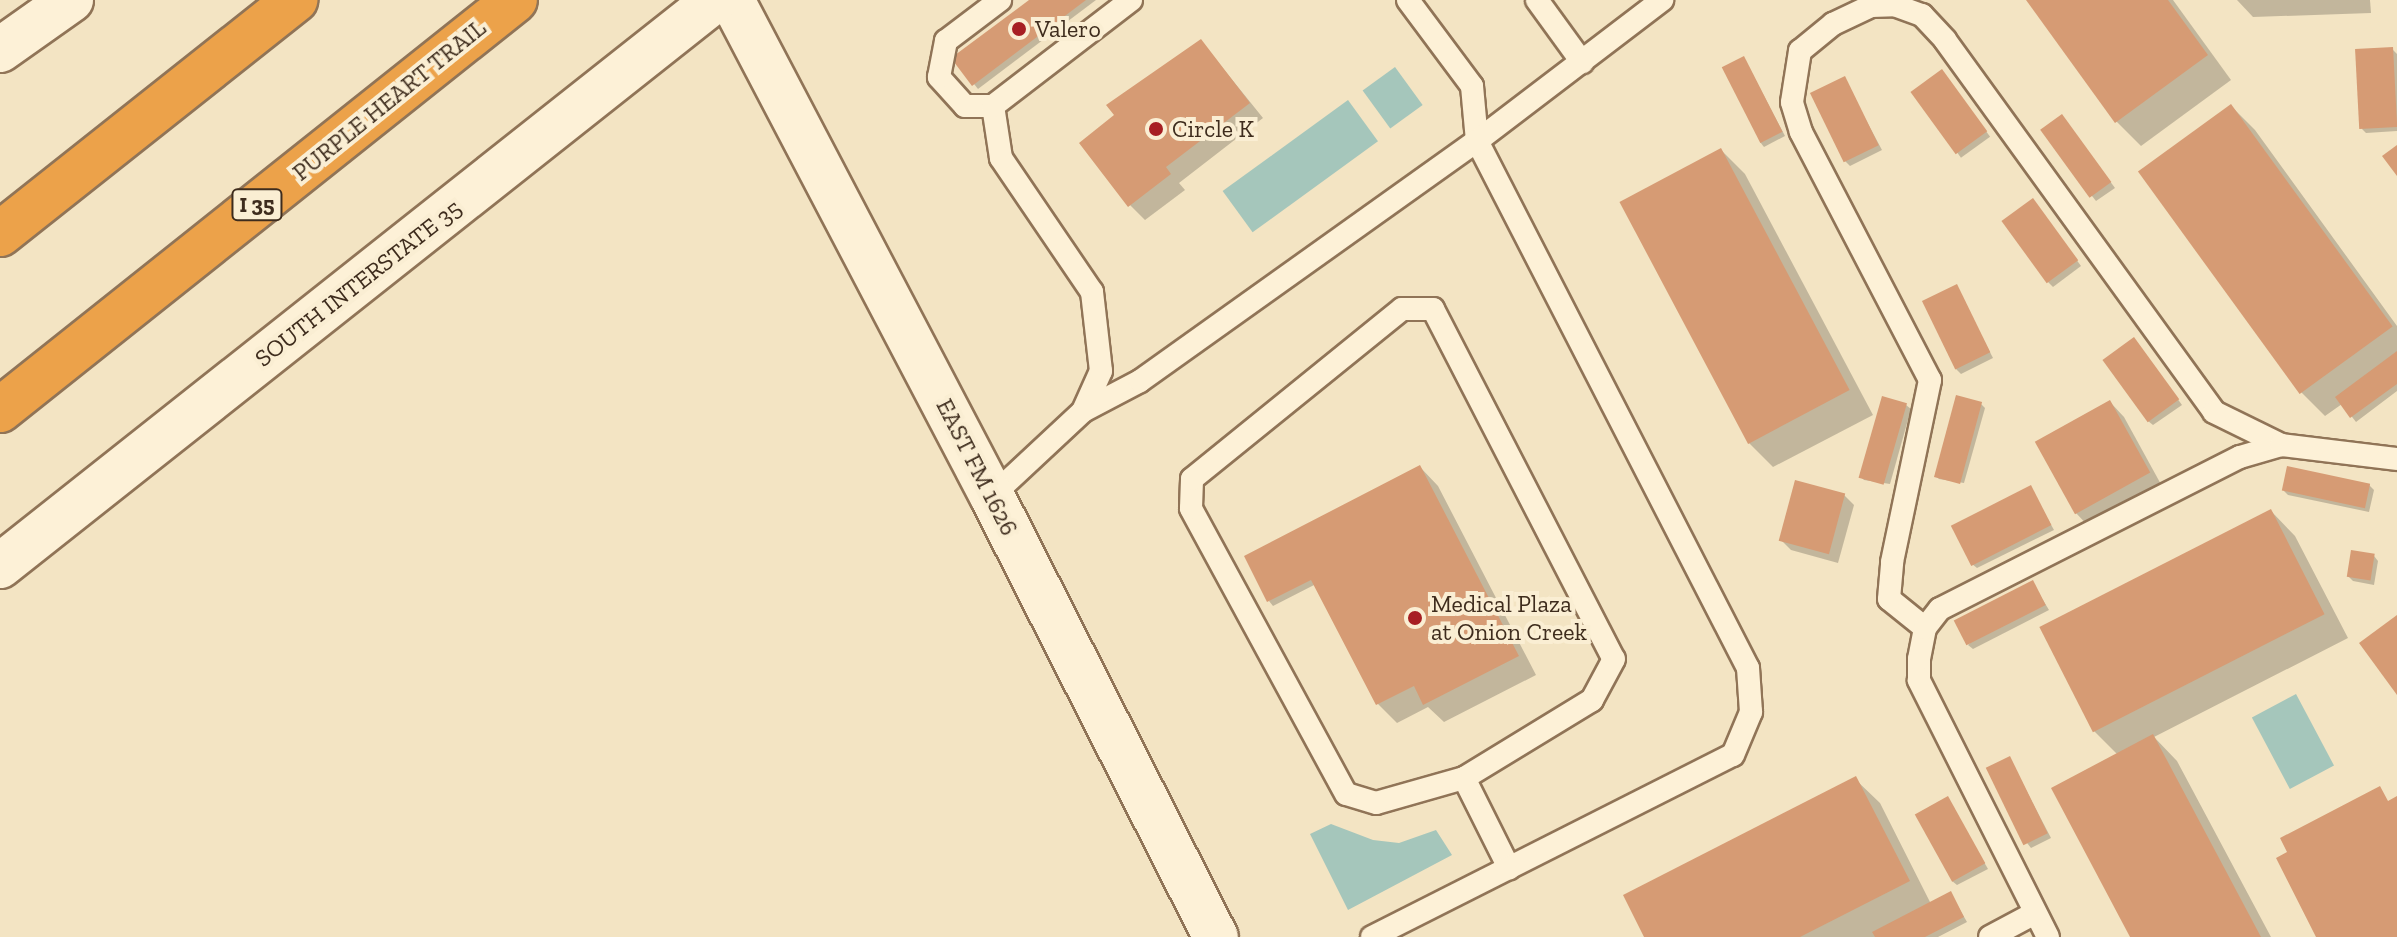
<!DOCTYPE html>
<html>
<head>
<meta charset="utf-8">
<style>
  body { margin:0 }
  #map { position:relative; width:2397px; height:937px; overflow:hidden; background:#f3e4c3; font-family:"Zilla Slab",serif }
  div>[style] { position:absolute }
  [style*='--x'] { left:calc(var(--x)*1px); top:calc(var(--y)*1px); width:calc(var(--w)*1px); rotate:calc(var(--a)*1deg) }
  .water>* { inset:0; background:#a5c6bb; transform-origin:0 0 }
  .shadow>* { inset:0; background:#0003; transform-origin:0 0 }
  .building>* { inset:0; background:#d69b74; transform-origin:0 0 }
  .roads { filter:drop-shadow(2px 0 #907457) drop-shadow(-2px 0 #907457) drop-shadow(0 2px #907457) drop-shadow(0 -2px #907457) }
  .service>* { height:22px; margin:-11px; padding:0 11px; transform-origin:11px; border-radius:11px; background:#fdf1d7 }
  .secondary>* { height:44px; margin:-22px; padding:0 22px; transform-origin:22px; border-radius:22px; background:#fdf1d7 }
  .motorway>* { height:44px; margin:-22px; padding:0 22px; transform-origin:22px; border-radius:22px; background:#eca24a }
  .dots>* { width:22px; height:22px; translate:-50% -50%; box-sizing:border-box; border:4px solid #faeed3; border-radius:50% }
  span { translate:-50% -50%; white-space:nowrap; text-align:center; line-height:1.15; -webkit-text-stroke:8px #faeed3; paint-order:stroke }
  .shield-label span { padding:2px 6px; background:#faeed3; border:2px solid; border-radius:6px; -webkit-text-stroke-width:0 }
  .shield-label { font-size:22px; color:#3e2c1d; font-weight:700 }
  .poi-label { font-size:24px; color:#3e2c1d }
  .left { translate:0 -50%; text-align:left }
  .street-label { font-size:24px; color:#3e2c1d }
</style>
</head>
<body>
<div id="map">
  <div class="water">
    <i style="left:1395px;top:67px;width:47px;height:40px;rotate:54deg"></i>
    <i style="left:1348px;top:100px;width:51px;height:155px;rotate:54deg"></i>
    <i style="left:2296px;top:694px;width:81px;height:50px;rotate:62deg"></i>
    <i style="clip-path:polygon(1331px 824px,1373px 840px,1399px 843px,1436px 830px,1452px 855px,1348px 910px,1310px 834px)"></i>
  </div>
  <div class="shadow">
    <i style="clip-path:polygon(1032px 0,1096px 0,978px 89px,974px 84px)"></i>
    <i style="clip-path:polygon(2028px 0,2173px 0,2231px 80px,2141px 146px,2116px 121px)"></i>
    <i style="clip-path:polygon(2237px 0,2370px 0,2371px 13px,2253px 17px)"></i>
    <i style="clip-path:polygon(1201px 41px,1263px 118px,1179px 183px,1185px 190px,1145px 220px,1130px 205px)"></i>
    <i style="clip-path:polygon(2392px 49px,2397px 54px,2397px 131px,2366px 133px,2362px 129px)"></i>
    <i style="clip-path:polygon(1744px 58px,1785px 136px,1764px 147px,1760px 142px)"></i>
    <i style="left:1946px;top:76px;width:75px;height:36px;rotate:54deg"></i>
    <i style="clip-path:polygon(1844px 79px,1882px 150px,1850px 166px,1845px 161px)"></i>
    <i style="clip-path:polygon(2231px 106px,2255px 130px,2397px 326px,2397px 391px,2356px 422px,2342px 404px,2325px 416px,2301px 392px)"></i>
    <i style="clip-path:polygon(2066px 121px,2115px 188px,2096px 201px,2092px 196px)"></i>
    <i style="clip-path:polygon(1721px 150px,1745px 174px,1873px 415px,1773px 467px,1749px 443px)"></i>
    <i style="clip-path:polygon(2037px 205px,2081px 266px,2053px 287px,2048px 282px)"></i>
    <i style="clip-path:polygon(1956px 286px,1993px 358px,1961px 374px,1956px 369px)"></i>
    <i style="clip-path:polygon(2138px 344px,2182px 405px,2153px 425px,2148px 421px)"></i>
    <i style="clip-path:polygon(2110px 402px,2124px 417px,2163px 488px,2090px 528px,2076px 513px)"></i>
    <i style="clip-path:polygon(1981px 404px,1985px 408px,1964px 483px,1939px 479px,1936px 476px)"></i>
    <i style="clip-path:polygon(1906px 405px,1911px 409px,1890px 484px,1864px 480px,1861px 477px)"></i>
    <i style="clip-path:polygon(1420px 467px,1438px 486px,1536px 675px,1444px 722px,1428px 707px,1397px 723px,1378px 704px,1316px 584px,1273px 606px,1269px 601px)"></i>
    <i style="clip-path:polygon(2369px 485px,2374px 490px,2369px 512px,2288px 495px,2284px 491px)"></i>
    <i style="clip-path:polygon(2030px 487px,2054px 530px,1977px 568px,1972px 564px)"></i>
    <i style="clip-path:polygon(1844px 495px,1854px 505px,1838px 563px,1791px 550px,1781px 540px)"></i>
    <i style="clip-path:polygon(2271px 511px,2295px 536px,2348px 638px,2154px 737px,2177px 761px,2271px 937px,2132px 937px,2118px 755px,2094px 731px)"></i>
    <i style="clip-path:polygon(2374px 556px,2378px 561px,2374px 585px,2353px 581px,2348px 576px)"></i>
    <i style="clip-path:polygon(2032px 582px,2049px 610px,1973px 649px,1968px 645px)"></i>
    <i style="clip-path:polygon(2010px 759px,2051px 838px,2031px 848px,2027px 843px)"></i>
    <i style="clip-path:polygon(1855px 779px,1880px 803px,1931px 904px,1951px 894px,1967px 922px,1938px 937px,1647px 937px)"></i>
    <i style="clip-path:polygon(1948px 799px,1988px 869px,1957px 885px,1952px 881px)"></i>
  </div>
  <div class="building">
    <i style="clip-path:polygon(1029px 0,1086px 0,972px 86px,951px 58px)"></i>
    <i style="clip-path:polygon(2026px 0,2168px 0,2208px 55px,2115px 123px)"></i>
    <i style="clip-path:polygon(1201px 39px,1250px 103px,1166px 167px,1171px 174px,1128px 207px,1079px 143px,1114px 115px,1106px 105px)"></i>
    <i style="left:2393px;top:47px;width:80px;height:38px;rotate:87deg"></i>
    <i style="left:1744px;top:56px;width:85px;height:25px;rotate:63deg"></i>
    <i style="left:1942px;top:69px;width:77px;height:39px;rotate:54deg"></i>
    <i style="left:1845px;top:76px;width:77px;height:39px;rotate:64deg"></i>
    <i style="left:2231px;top:104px;width:275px;height:115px;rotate:54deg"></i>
    <i style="left:2062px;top:114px;width:84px;height:27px;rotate:54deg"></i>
    <i style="clip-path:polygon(2397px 145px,2397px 176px,2382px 156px)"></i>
    <i style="left:1721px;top:148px;width:274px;height:115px;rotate:62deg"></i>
    <i style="left:2033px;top:198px;width:77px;height:39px;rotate:54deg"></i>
    <i style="left:1957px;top:284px;width:76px;height:39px;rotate:64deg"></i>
    <i style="left:2134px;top:337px;width:77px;height:39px;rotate:54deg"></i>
    <i style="clip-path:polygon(2397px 351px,2397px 384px,2350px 418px,2335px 397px)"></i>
    <i style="left:1956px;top:395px;width:27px;height:85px;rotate:15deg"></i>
    <i style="left:1882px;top:396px;width:26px;height:85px;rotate:16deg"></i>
    <i style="left:2110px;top:400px;width:83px;height:86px;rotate:61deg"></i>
    <i style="clip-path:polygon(1420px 465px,1519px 656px,1423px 705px,1414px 686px,1376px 705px,1311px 580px,1267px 602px,1244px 556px)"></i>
    <i style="left:2287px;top:466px;width:85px;height:25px;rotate:12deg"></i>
    <i style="left:1795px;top:480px;width:52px;height:63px;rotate:15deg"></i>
    <i style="left:2031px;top:485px;width:45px;height:90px;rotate:63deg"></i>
    <i style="left:2271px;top:509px;width:118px;height:260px;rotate:63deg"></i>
    <i style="left:2351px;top:550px;width:24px;height:27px;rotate:9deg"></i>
    <i style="left:2033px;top:580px;width:28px;height:89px;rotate:63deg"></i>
    <i style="clip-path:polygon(2397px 615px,2397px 695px,2359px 643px)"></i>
    <i style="clip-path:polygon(2153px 734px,2261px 937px,2130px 937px,2051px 788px)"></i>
    <i style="left:2010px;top:756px;width:86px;height:27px;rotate:64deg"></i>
    <i style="clip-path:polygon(1856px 776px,1910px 881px,1800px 937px,1644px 937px,1623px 895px)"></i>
    <i style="clip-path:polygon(2380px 786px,2388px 801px,2397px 796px,2397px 937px,2316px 937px,2276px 858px,2287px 852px,2280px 838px)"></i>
    <i style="left:1948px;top:796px;width:77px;height:38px;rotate:61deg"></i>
    <i style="clip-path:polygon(1951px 891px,1964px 917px,1925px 937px,1875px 937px,1872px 932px)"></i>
  </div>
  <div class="roads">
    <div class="service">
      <i style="--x:1537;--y:0;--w:77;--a:54"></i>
      <i style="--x:993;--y:106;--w:28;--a:180"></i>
      <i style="--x:965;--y:106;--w:39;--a:-132"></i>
      <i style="--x:939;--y:77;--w:37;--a:-79"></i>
      <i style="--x:946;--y:41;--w:68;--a:-37.2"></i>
      <i style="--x:1083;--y:411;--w:44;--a:-65.8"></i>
      <i style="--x:1101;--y:371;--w:80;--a:-96.5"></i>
      <i style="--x:1092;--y:292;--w:162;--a:-124.2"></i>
      <i style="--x:1001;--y:158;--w:53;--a:-98.7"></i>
      <i style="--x:993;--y:106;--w:174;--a:-37.5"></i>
      <i style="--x:992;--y:496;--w:125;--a:-43"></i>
      <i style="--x:1083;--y:411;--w:64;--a:-27.8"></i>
      <i style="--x:1140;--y:381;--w:414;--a:-35.5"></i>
      <i style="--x:1477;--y:141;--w:55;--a:-95.2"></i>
      <i style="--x:1472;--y:86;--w:107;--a:-126.7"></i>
      <i style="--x:1925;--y:628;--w:46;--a:-141.1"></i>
      <i style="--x:1889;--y:599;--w:37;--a:-85"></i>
      <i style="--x:1892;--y:562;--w:186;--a:-78.2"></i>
      <i style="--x:1930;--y:380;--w:280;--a:-117.5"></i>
      <i style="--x:1801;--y:132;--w:31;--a:-107"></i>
      <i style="--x:1792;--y:102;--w:52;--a:-81.1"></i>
      <i style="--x:1800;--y:51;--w:43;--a:-39.3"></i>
      <i style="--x:1833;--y:24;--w:42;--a:-25.3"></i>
      <i style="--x:1871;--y:6;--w:23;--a:-2"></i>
      <i style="--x:1894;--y:5;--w:30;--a:20"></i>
      <i style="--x:1922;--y:15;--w:34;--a:47"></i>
      <i style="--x:1945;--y:40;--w:459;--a:54.1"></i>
      <i style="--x:2214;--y:412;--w:75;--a:26.2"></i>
      <i style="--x:1464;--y:778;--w:91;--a:164.1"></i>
      <i style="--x:1376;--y:803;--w:31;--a:-163"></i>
      <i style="--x:1346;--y:794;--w:325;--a:-118.5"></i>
      <i style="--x:1191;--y:508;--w:29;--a:-88"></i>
      <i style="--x:1192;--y:479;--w:270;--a:-39"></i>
      <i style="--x:1402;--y:309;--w:31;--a:0"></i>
      <i style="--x:1433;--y:309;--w:394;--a:62.7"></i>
      <i style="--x:1614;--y:659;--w:47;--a:118.2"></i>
      <i style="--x:1592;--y:700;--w:150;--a:148.6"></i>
      <i style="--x:1464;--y:778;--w:101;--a:63.4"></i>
      <i style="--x:1372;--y:937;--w:404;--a:-26.8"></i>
      <i style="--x:1733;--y:755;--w:47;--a:-67.3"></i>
      <i style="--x:1751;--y:712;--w:44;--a:-93.9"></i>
      <i style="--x:1748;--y:668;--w:593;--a:-117.21"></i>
      <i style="--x:1477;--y:141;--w:233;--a:-37.3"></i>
      <i style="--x:1990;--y:937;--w:51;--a:-28.1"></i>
      <i style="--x:2048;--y:937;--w:288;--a:-116.7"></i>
      <i style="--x:1919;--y:680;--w:21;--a:-90"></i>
      <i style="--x:1919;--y:659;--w:32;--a:-79"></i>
      <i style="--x:1925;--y:628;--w:24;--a:-52"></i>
      <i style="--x:1940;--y:609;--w:336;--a:-26.9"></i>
      <i style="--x:2240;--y:457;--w:43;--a:-16.3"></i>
      <i style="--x:2281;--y:445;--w:117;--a:6.9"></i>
    </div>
    <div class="secondary">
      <i style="--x:732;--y:0;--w:560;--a:62.34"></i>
      <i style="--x:992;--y:496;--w:495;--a:63.1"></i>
      <i style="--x:0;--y:50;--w:87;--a:-35.2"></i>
      <i style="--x:0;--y:566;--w:912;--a:-38.37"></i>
    </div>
    <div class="motorway">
      <i style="--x:0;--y:234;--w:377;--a:-38.4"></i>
      <i style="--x:0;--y:410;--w:658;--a:-38.52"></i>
    </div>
  </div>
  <div class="dots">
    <i style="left:1019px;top:29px;background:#a71f23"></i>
    <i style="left:1156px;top:129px;background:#a71f23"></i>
    <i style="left:1415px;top:618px;background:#a71f23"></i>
  </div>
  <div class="shield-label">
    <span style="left:257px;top:205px">I 35</span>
  </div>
  <div class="poi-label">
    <span class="left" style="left:1035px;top:29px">Valero</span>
    <span class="left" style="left:1172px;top:129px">Circle K</span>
    <span class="left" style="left:1431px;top:618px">Medical Plaza<br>at Onion Creek</span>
  </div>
  <div class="street-label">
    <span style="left:389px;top:100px;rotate:-39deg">PURPLE HEART TRAIL</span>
    <span style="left:358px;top:283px;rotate:-38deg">SOUTH INTERSTATE 35</span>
    <span style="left:977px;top:467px;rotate:63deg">EAST FM 1626</span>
  </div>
</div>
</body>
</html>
